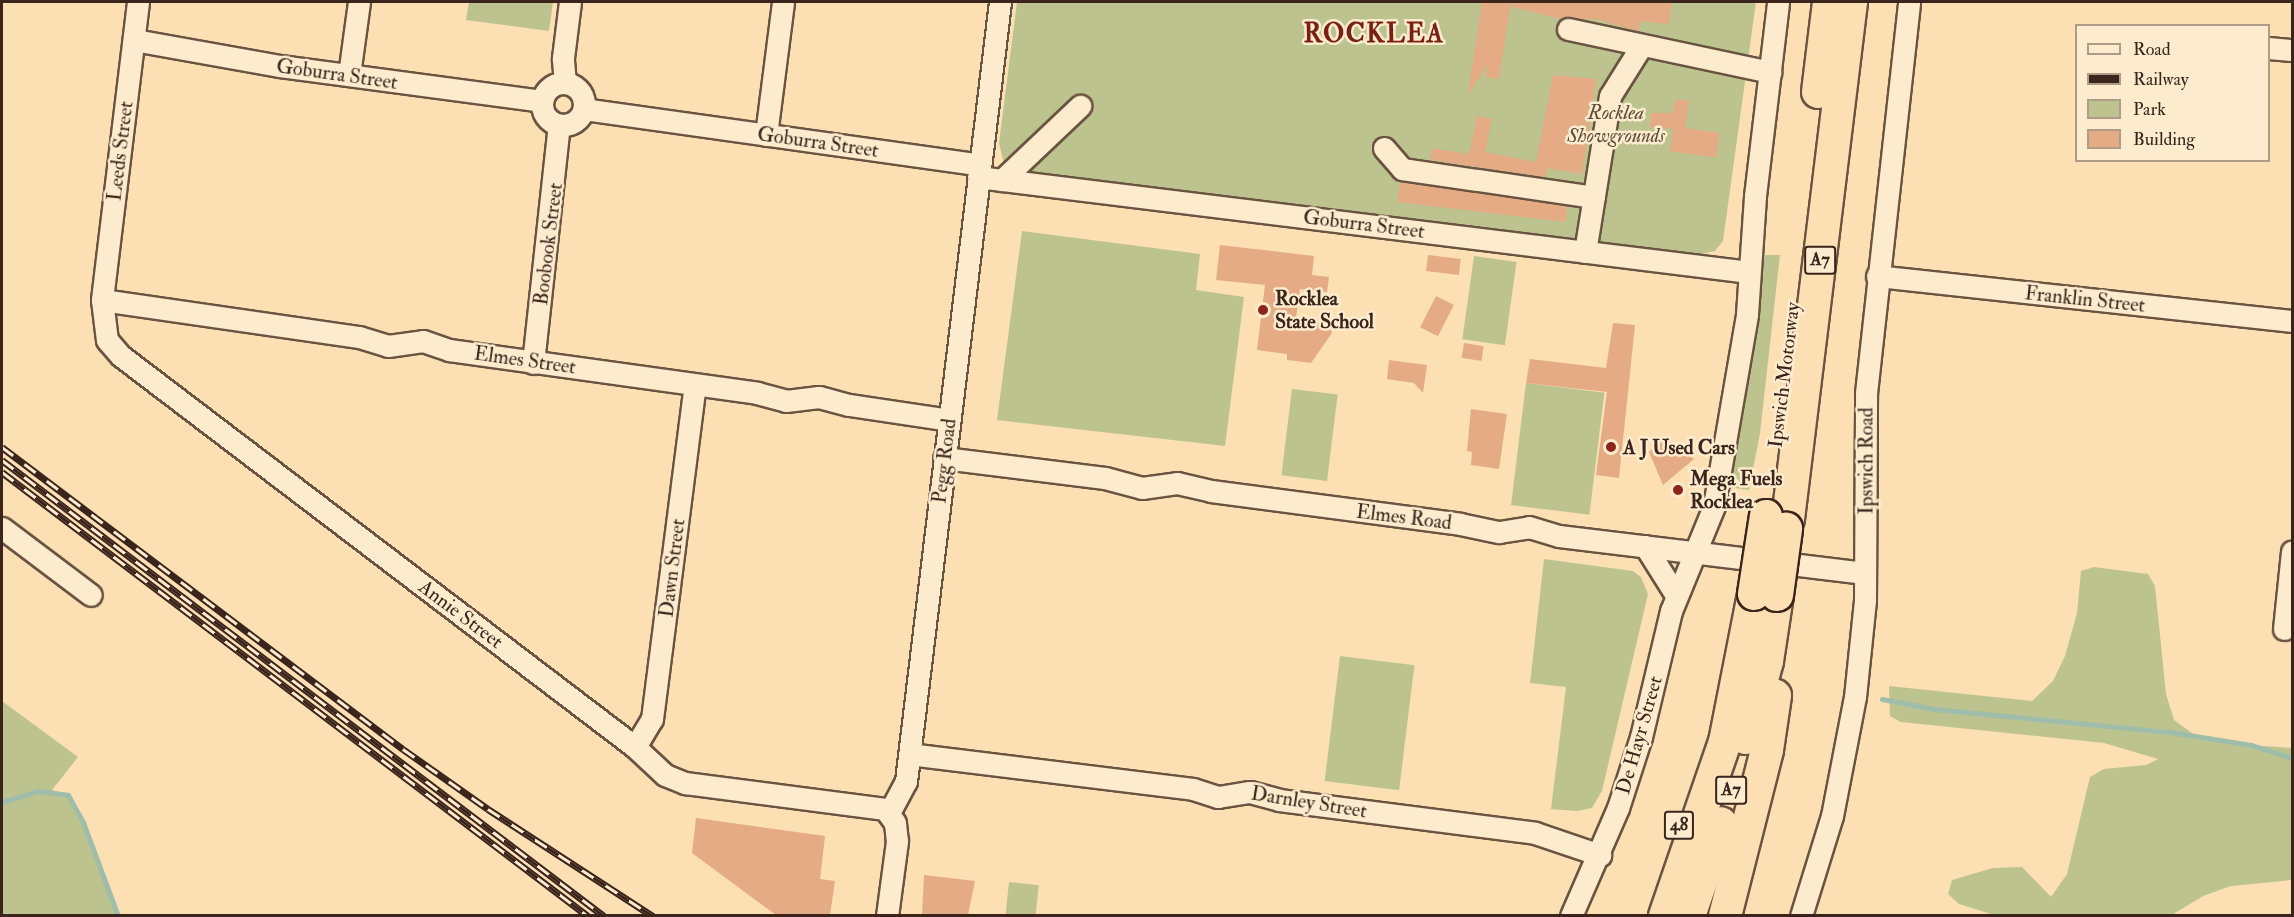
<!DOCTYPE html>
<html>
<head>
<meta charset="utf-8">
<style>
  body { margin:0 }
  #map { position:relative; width:2294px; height:917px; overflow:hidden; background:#fce0b4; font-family:"IM FELL Double Pica",serif }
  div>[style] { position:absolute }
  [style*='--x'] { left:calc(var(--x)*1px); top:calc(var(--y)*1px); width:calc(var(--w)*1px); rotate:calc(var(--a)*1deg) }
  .green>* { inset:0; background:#bdc38f; transform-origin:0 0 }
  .stream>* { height:5px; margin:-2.5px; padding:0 2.5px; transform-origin:2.5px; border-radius:2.5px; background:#9fbdab }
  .building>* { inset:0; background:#e4ab84; transform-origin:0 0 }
  .roads { filter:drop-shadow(2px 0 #6a5341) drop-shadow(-2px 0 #6a5341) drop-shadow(0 2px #6a5341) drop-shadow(0 -2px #6a5341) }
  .minor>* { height:21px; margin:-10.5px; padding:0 10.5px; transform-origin:10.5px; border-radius:10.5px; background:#fdebce }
  .minor>.ring { margin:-10.5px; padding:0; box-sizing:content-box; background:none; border:21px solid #fdebce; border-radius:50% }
  .highway>* { height:32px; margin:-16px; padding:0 16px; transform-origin:16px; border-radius:16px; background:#fce0b4 }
  .rail>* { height:7px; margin-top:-3.5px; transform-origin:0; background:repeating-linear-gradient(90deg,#fdebce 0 14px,#3a241b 0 28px); box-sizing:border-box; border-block:2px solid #3a241b }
  .bridges { filter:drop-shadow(2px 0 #3a241b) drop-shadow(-2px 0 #3a241b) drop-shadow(0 2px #3a241b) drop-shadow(0 -2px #3a241b) }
  .highway-bridge>* { height:32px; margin:-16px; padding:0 16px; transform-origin:16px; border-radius:16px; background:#fce0b4 }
  .dots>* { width:16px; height:16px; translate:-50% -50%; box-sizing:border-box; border:3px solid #fdebce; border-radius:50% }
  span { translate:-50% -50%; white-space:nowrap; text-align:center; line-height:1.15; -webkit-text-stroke:5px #fdebce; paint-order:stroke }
  .shield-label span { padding:2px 4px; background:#fdebce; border:2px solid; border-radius:4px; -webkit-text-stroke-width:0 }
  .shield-label { font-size:18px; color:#3a241b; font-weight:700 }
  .street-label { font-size:20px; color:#3a241b }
  .park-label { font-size:20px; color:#5b4c38; font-style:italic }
  .poi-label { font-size:20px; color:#3a241b; font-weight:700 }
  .left { translate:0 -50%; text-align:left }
  .district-label { font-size:26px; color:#7a1f14; font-weight:700; letter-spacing:1.5px }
  .frame { position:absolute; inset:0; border:3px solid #3a241b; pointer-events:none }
  .legend { position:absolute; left:2075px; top:24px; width:195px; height:138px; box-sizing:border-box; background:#fdebce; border:2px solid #af9b86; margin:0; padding:8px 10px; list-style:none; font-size:18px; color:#3a241b }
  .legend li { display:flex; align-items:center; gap:12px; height:30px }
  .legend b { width:30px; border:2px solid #af9b86 }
</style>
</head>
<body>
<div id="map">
  <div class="green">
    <i style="clip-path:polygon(469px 2px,553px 2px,549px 31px,466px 20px)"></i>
    <i style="clip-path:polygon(1017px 2px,1756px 2px,1723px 241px,1715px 251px,1692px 256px,1017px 171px,1004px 164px,999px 143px)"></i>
    <i style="clip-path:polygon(1022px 231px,1200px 254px,1196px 290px,1244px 297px,1225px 446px,997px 420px)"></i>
    <i style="clip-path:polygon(1761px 255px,1780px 255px,1760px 433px,1749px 490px,1727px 487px)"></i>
    <i style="left:1474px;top:256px;width:43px;height:84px;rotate:8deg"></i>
    <i style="left:1526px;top:383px;width:79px;height:123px;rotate:7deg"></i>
    <i style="left:1292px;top:389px;width:46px;height:87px;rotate:7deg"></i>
    <i style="clip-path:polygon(1544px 559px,1633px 571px,1641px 577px,1648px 594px,1602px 791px,1592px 808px,1577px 811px,1551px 809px,1566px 687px,1530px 683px)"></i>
    <i style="clip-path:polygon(2094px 567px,2148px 574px,2155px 586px,2166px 694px,2174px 720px,2196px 736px,2222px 743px,2292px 748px,2292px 880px,2231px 886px,2203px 896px,2170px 916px,1994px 915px,1959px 904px,1948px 894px,1952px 880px,1993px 868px,2022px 867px,2051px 897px,2067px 874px,2090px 777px,2104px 769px,2146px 765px,2158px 759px,2104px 743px,1901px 722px,1890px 716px,1889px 686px,2032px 701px,2053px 681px,2065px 656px,2077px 613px,2081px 571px)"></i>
    <i style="left:1340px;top:656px;width:75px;height:126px;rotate:7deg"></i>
    <i style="clip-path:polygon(2px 701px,78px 757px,52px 790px,68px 795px,77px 807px,118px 915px,2px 915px)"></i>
    <i style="left:1009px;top:882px;width:30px;height:33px;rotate:6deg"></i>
  </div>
  <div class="stream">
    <i style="--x:1882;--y:699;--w:53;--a:10.9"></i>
    <i style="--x:1934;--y:709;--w:237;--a:5.6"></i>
    <i style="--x:2170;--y:732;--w:82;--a:9.1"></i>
    <i style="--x:2251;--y:745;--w:43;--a:17.6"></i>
    <i style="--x:2;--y:802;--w:37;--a:-17"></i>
    <i style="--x:37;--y:791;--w:31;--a:7"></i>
    <i style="--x:68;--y:795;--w:31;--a:61"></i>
    <i style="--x:83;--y:822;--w:100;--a:69.6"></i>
  </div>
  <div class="building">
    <i style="clip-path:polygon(1482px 2px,1511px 2px,1499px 79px,1485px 77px,1488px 63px,1468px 95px)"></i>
    <i style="clip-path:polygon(1512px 2px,1672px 2px,1669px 24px,1641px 21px,1638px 31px,1595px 19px,1561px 19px,1512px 7px)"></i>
    <i style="clip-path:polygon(1553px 75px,1596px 79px,1582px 174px,1547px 168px,1545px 177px,1431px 160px,1432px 148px,1469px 154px,1477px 116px,1492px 119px,1485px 152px,1536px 162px)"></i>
    <i style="clip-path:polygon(1675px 99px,1689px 101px,1685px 128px,1719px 133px,1716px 158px,1670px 151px,1673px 129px,1650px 127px,1651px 113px,1673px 113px)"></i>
    <i style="clip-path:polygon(1400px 182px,1567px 206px,1566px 222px,1397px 202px)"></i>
    <i style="clip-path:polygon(1220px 245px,1314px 256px,1312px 275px,1329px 277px,1327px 292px,1300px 289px,1296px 318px,1329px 326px,1332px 333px,1311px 363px,1287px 360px,1287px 354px,1257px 350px,1265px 285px,1216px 280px)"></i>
    <i style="left:1428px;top:255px;width:33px;height:16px;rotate:7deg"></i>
    <i style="left:1436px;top:296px;width:20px;height:35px;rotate:27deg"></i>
    <i style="clip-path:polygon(1613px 323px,1635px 325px,1619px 478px,1596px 475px,1607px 392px,1526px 383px,1530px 359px,1606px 368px)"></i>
    <i style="left:1464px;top:343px;width:20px;height:15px;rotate:9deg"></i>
    <i style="clip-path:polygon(1389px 360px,1427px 365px,1423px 393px,1414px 383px,1387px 379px)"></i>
    <i style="clip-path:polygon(1471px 409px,1507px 414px,1499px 469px,1471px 465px,1472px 452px,1467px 451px)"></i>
    <i style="clip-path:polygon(1666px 438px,1694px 459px,1663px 485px,1649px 452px)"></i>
    <i style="clip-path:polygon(696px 818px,825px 836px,820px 879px,835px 881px,830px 915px,776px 915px,692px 853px)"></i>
    <i style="clip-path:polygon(924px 875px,975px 881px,968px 915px,922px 914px)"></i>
  </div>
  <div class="roads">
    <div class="minor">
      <i style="--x:138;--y:2;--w:300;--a:96.9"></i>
      <i style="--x:102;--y:300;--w:40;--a:82.9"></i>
      <i style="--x:107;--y:340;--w:21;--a:49"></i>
      <i style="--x:121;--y:356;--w:646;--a:37.26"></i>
      <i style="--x:635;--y:747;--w:41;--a:43"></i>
      <i style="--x:665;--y:775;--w:22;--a:22"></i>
      <i style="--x:685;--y:783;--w:202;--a:7.4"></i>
      <i style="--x:885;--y:809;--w:17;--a:54"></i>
      <i style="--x:895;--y:823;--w:18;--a:84"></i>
      <i style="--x:897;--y:841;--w:76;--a:97.6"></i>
      <i style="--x:1568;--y:29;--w:207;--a:12"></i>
      <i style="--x:134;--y:40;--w:148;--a:10.1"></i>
      <i style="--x:280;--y:66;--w:264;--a:7.6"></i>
      <i style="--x:2268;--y:48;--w:24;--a:5"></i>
      <i style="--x:349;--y:75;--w:74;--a:-82.2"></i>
      <i class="ring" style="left:542px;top:83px;width:21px;height:21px"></i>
      <i style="--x:565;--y:83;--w:25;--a:-95"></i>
      <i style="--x:563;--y:58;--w:56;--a:-82.9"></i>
      <i style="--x:584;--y:109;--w:400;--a:8"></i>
      <i style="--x:766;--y:135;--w:134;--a:-82.7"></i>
      <i style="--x:1384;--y:148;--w:28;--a:49"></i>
      <i style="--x:1402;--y:169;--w:194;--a:8.3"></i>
      <i style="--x:978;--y:177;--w:777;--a:7.02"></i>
      <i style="--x:1002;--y:180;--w:108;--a:-43.5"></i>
      <i style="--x:1585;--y:252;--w:158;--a:-80.9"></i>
      <i style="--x:1610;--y:96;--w:60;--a:-57.9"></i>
      <i style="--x:1877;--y:276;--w:417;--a:6.2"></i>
      <i style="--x:102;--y:300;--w:260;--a:8.2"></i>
      <i style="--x:359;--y:337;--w:30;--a:17"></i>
      <i style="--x:388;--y:346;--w:35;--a:-8"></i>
      <i style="--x:423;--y:341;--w:28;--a:19"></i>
      <i style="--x:449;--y:350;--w:311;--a:7.9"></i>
      <i style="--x:757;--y:393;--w:30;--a:15"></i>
      <i style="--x:786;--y:401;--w:33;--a:-7"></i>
      <i style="--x:819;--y:397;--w:31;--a:15"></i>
      <i style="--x:849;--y:405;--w:101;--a:8.5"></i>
      <i style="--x:533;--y:363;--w:239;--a:-83.8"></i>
      <i style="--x:944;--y:458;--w:162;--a:7.1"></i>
      <i style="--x:1105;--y:478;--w:38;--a:15"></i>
      <i style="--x:1142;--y:488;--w:35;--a:-8"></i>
      <i style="--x:1177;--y:483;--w:35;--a:13"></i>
      <i style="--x:1211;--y:491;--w:251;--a:7.5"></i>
      <i style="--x:1460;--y:524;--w:40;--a:12"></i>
      <i style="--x:1499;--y:532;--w:30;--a:-9"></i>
      <i style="--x:1529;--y:527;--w:31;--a:17"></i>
      <i style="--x:1559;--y:536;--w:308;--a:6.9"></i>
      <i style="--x:2;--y:528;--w:111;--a:37"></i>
      <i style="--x:1645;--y:546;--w:58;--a:57.7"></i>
      <i style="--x:2284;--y:629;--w:78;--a:-84.1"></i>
      <i style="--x:635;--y:747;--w:33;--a:-59"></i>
      <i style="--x:652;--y:719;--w:337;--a:-82.7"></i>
      <i style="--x:909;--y:754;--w:286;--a:7"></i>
      <i style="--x:1193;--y:789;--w:26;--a:18"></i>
      <i style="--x:1218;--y:797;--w:32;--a:-9"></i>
      <i style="--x:1250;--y:792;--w:30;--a:15"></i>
      <i style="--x:1279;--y:800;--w:258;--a:7.3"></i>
      <i style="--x:1535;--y:833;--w:69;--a:18.7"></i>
      <i style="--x:889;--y:813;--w:36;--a:-62"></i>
      <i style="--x:906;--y:781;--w:785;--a:-83.12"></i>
      <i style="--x:1571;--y:916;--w:118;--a:-66.5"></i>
      <i style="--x:1618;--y:808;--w:75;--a:-72.1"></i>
      <i style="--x:1641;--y:737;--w:130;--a:-76.6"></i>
      <i style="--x:1671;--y:611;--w:113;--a:-67.7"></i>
      <i style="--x:1714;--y:506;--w:195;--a:-80.2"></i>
      <i style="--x:1747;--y:314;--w:118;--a:-86.1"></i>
      <i style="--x:1755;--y:196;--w:195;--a:-83.2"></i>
      <i style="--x:1801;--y:916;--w:105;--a:-72.8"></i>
      <i style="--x:1832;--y:816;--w:121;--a:-79.1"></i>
      <i style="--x:1855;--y:697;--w:98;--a:-84.1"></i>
      <i style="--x:1865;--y:600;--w:207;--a:-89.7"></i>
      <i style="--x:1866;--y:393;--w:393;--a:-83.7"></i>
    </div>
    <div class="highway">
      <i style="--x:1818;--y:92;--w:91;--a:-83"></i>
      <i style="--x:1788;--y:519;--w:521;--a:-83.05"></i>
      <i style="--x:1746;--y:738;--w:80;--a:-74.7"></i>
      <i style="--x:1767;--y:661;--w:67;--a:-81.4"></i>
      <i style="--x:1665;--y:916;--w:184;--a:-71"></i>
      <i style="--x:1725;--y:742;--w:151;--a:-78.9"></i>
      <i style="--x:1689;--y:916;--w:98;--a:-71"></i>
      <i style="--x:1725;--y:916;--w:171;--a:-75.8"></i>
      <i style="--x:1767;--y:750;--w:55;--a:-81.6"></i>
    </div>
  </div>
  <div class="rail">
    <i style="--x:2;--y:447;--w:502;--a:36.98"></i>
    <i style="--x:403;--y:749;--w:104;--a:35.2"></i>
    <i style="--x:488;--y:809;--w:197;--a:33"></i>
    <i style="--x:2;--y:460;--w:755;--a:37.14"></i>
    <i style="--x:2;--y:472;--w:735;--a:37.15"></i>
  </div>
  <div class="bridges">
    <div class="highway-bridge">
      <i style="--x:1754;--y:594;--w:79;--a:-81.3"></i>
      <i style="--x:1777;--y:595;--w:67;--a:-82.2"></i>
    </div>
  </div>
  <div class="dots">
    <i style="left:1263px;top:310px;background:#8f2418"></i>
    <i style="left:1611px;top:447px;background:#8f2418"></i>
    <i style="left:1678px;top:490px;background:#8f2418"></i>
  </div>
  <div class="shield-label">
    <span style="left:1820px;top:260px">A7</span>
    <span style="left:1731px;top:790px">A7</span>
    <span style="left:1679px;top:825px">48</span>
  </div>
  <div class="street-label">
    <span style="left:337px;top:74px;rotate:8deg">Goburra Street</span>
    <span style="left:818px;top:142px;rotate:8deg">Goburra Street</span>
    <span style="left:120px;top:151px;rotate:-83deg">Leeds Street</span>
    <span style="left:1364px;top:224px;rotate:7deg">Goburra Street</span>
    <span style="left:548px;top:244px;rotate:-83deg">Boobook Street</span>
    <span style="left:2085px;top:299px;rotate:6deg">Franklin Street</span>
    <span style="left:525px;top:360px;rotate:8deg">Elmes Street</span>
    <span style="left:1784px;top:375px;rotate:-83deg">Ipswich Motorway</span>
    <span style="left:944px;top:461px;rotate:-83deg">Pegg Road</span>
    <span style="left:1866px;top:461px;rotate:-90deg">Ipswich Road</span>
    <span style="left:1404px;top:517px;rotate:7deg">Elmes Road</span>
    <span style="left:672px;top:568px;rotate:-83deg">Dawn Street</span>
    <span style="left:461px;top:614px;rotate:37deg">Annie Street</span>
    <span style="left:1639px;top:735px;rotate:-74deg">De Hayr Street</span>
    <span style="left:1309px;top:802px;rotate:9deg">Darnley Street</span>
  </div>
  <div class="park-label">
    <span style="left:1616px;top:124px">Rocklea<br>Showgrounds</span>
  </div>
  <div class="poi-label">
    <span class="left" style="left:1275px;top:310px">Rocklea<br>State School</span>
    <span class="left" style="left:1623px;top:447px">A J Used Cars</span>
    <span class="left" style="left:1690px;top:490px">Mega Fuels<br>Rocklea</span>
  </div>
  <div class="district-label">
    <span style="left:1374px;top:35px">ROCKLEA</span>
  </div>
  <div class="frame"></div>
  <ul class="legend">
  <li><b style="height:8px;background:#fdebce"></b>Road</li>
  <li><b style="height:8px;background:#3a241b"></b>Railway</li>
  <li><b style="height:16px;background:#bdc38f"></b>Park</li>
  <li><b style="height:16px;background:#e4ab84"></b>Building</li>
  </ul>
</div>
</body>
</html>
